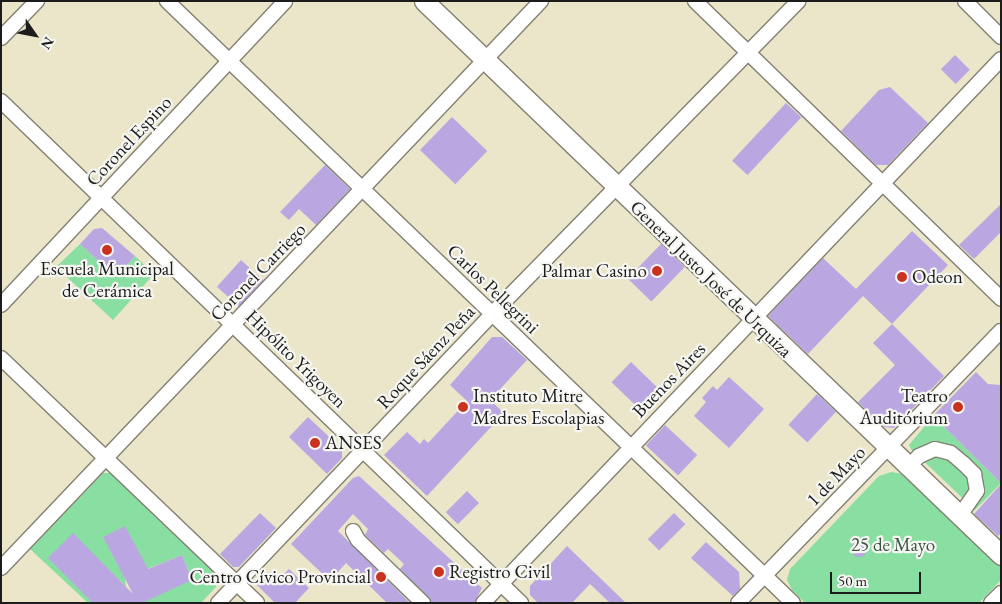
<!DOCTYPE html>
<html>
<head>
<meta charset="utf-8">
<style>
  body { margin:0 }
  #map { position:relative; width:1002px; height:604px; overflow:hidden; background:#ebe6ca; font-family:"EB Garamond",serif }
  div>[style] { position:absolute }
  [style*='--x'] { left:calc(var(--x)*1px); top:calc(var(--y)*1px); width:calc(var(--w)*1px); rotate:calc(var(--a)*1deg) }
  .green>* { inset:0; background:#89dea1 }
  .building>* { inset:0; background:#baa7e2; transform-origin:0 0 }
  .round { border-radius:50% }
  .roads { filter:drop-shadow(1px 0 #848173) drop-shadow(-1px 0 #848173) drop-shadow(0 1px #848173) drop-shadow(0 -1px #848173) }
  .street>* { height:14px; margin:-7px; padding:0 7px; transform-origin:7px; border-radius:7px; background:#fff }
  .secondary>* { height:19px; margin:-9.5px; padding:0 9.5px; transform-origin:9.5px; border-radius:9.5px; background:#fff }
  .dots>* { width:14px; height:14px; translate:-50% -50%; box-sizing:border-box; border:2px solid #f6f6f2; border-radius:50% }
  span { translate:-50% -50%; white-space:nowrap; text-align:center; line-height:1.15; -webkit-text-stroke:4.5px #f6f6f2; paint-order:stroke }
  .street-label { font-size:19px; color:#1c1c1c }
  .poi-label { font-size:19px; color:#1c1c1c }
  .right { translate:-100% -50%; text-align:right }
  .left { translate:0 -50%; text-align:left }
  .park-label { font-size:19px; color:#3d5644 }
  .frame { position:absolute; inset:0; border:2px solid #1c1c1c; pointer-events:none }
  .north { position:absolute; left:10px; top:10px; width:50px; height:50px; -webkit-text-stroke:4px #f6f6f2; paint-order:stroke; rotate:123deg; font-size:14px; font-weight:700; line-height:20px; text-align:center; color:#1c1c1c }
  .north::after { content:''; display:block; margin:auto; width:18px; height:22px; background:#1c1c1c; clip-path:polygon(50% 0,100% 100%,50% 72%,0 100%) }
  .scale { position:absolute; left:830px; top:572px; width:91px; height:22px; box-sizing:border-box; border:2px solid #1c1c1c; border-top:0; padding-left:6px; font-size:15px; line-height:18px; white-space:nowrap; color:#1c1c1c; -webkit-text-stroke:4px #f6f6f2; paint-order:stroke }
</style>
</head>
<body>
<div id="map">
  <div class="green">
    <i style="clip-path:polygon(80px 244px,116px 277px,135px 256px,154px 274px,113px 320px,56px 267px)"></i>
    <i style="clip-path:polygon(933px 416px,1001px 483px,975px 510px,911px 449px,909px 445px)"></i>
    <i style="clip-path:polygon(891px 472px,904px 474px,1001px 567px,1000px 581px,979px 603px,805px 603px,792px 590px,787px 580px,790px 569px,879px 476px)"></i>
    <i style="clip-path:polygon(103px 473px,112px 473px,217px 575px,216px 587px,201px 603px,136px 603px,192px 580px,182px 555px,125px 578px,126px 587px,73px 534px,93px 603px,88px 603px,30px 549px)"></i>
  </div>
  <div class="building">
    <i style="left:955px;top:55px;width:21px;height:20px;rotate:45deg"></i>
    <i style="clip-path:polygon(890px 87px,928px 123px,888px 165px,876px 165px,841px 131px,879px 90px)"></i>
    <i style="left:786px;top:103px;width:21px;height:79px;rotate:43deg"></i>
    <i style="left:452px;top:117px;width:49px;height:46px;rotate:44deg"></i>
    <i style="clip-path:polygon(325px 165px,350px 189px,316px 225px,299px 209px,289px 220px,280px 212px)"></i>
    <i style="clip-path:polygon(1001px 204px,1001px 232px,974px 259px,959px 245px)"></i>
    <i style="clip-path:polygon(102px 228px,135px 256px,116px 277px,80px 244px,94px 229px)"></i>
    <i style="clip-path:polygon(912px 231px,948px 265px,892px 324px,863px 296px,808px 354px,768px 316px,823px 258px,856px 289px)"></i>
    <i style="left:661px;top:244px;width:33px;height:48px;rotate:44deg"></i>
    <i style="left:241px;top:260px;width:30px;height:36px;rotate:42deg"></i>
    <i style="clip-path:polygon(892px 324px,944px 376px,894px 428px,884px 427px,858px 402px,895px 365px,873px 343px)"></i>
    <i style="clip-path:polygon(492px 337px,502px 337px,527px 360px,490px 400px,504px 413px,427px 496px,384px 455px,407px 432px,420px 444px,424px 439px,428px 443px,467px 401px,450px 385px)"></i>
    <i style="left:631px;top:362px;width:46px;height:28px;rotate:44deg"></i>
    <i style="clip-path:polygon(976px 372px,988px 384px,1001px 385px,1001px 483px,933px 416px)"></i>
    <i style="clip-path:polygon(729px 377px,764px 409px,729px 448px,694px 416px,706px 402px,702px 398px,713px 386px,717px 390px)"></i>
    <i style="left:817px;top:394px;width:26px;height:42px;rotate:43deg"></i>
    <i style="clip-path:polygon(308px 417px,342px 449px,342px 458px,327px 474px,289px 437px)"></i>
    <i style="left:665px;top:425px;width:44px;height:28px;rotate:43deg"></i>
    <i style="clip-path:polygon(359px 476px,482px 588px,474px 603px,432px 603px,400px 569px,404px 564px,388px 549px,384px 553px,365px 535px,368px 529px,353px 514px,338px 531px,410px 603px,387px 603px,346px 563px,330px 581px,291px 544px,353px 478px)"></i>
    <i style="clip-path:polygon(1001px 484px,1001px 533px,998px 536px,974px 514px)"></i>
    <i style="left:467px;top:491px;width:17px;height:30px;rotate:45deg"></i>
    <i style="clip-path:polygon(260px 513px,276px 528px,239px 567px,233px 567px,220px 554px)"></i>
    <i style="left:674px;top:513px;width:16px;height:37px;rotate:45deg"></i>
    <i style="clip-path:polygon(125px 526px,148px 569px,182px 555px,192px 580px,142px 603px,93px 603px,48px 558px,73px 533px,133px 594px,103px 537px)"></i>
    <i class="round" style="left:851px;top:541px;width:16px;height:16px"></i>
    <i style="clip-path:polygon(706px 542px,739px 572px,740px 589px,733px 596px,691px 558px)"></i>
    <i style="clip-path:polygon(567px 546px,626px 603px,610px 603px,590px 584px,572px 603px,538px 603px,530px 595px,530px 586px)"></i>
    <i style="clip-path:polygon(289px 569px,309px 588px,295px 603px,275px 603px,256px 584px,268px 572px,277px 581px)"></i>
  </div>
  <div class="roads">
    <div class="street">
      <i style="--x:167;--y:1;--w:868;--a:43.88"></i>
      <i style="--x:695;--y:1;--w:427;--a:44.2"></i>
      <i style="--x:965;--y:1;--w:51;--a:45"></i>
      <i style="--x:1;--y:38;--w:52;--a:-45.8"></i>
      <i style="--x:1;--y:101;--w:723;--a:43.99"></i>
      <i style="--x:1;--y:305;--w:416;--a:-46.9"></i>
      <i style="--x:1;--y:358;--w:354;--a:43.7"></i>
      <i style="--x:907;--y:468;--w:17;--a:-45"></i>
      <i style="--x:919;--y:456;--w:17;--a:-24"></i>
      <i style="--x:935;--y:449;--w:16;--a:14"></i>
      <i style="--x:951;--y:453;--w:16;--a:40"></i>
      <i style="--x:963;--y:463;--w:16;--a:45"></i>
      <i style="--x:974;--y:474;--w:17;--a:80"></i>
      <i style="--x:977;--y:491;--w:32;--a:125"></i>
      <i style="--x:353;--y:531;--w:10;--a:61"></i>
      <i style="--x:358;--y:540;--w:91;--a:44.1"></i>
      <i style="--x:1;--y:568;--w:783;--a:-46.4"></i>
      <i style="--x:218;--y:603;--w:398;--a:-46.5"></i>
      <i style="--x:492;--y:314;--w:438;--a:-45.6"></i>
      <i style="--x:483;--y:603;--w:751;--a:-46.4"></i>
      <i style="--x:738;--y:603;--w:378;--a:-46"></i>
      <i style="--x:991;--y:603;--w:14;--a:-45"></i>
    </div>
    <div class="secondary">
      <i style="--x:424;--y:1;--w:800;--a:43.83"></i>
    </div>
  </div>
  <div class="dots">
    <i style="left:107px;top:250px;background:#c8321e"></i>
    <i style="left:657px;top:271px;background:#c8321e"></i>
    <i style="left:902px;top:277px;background:#c8321e"></i>
    <i style="left:463px;top:407px;background:#c8321e"></i>
    <i style="left:958px;top:407px;background:#c8321e"></i>
    <i style="left:315px;top:443px;background:#c8321e"></i>
    <i style="left:439px;top:572px;background:#c8321e"></i>
    <i style="left:381px;top:577px;background:#c8321e"></i>
  </div>
  <div class="street-label">
    <span style="left:129px;top:141px;rotate:-47deg">Coronel Espino</span>
    <span style="left:258px;top:272px;rotate:-46deg">Coronel Carriego</span>
    <span style="left:711px;top:279px;rotate:44deg">General Justo José de Urquiza</span>
    <span style="left:493px;top:289px;rotate:44deg">Carlos Pellegrini</span>
    <span style="left:426px;top:357px;rotate:-47deg">Roque Sáenz Peña</span>
    <span style="left:296px;top:359px;rotate:44deg">Hipólito Yrigoyen</span>
    <span style="left:669px;top:380px;rotate:-46deg">Buenos Aires</span>
    <span style="left:836px;top:476px;rotate:-46deg">1 de Mayo</span>
  </div>
  <div class="poi-label">
    <span style="left:107px;top:280px">Escuela Municipal<br>de Cerámica</span>
    <span class="right" style="left:647px;top:271px">Palmar Casino</span>
    <span class="left" style="left:912px;top:277px">Odeon</span>
    <span class="left" style="left:473px;top:407px">Instituto Mitre<br>Madres Escolapias</span>
    <span class="right" style="left:948px;top:407px">Teatro<br>Auditórium</span>
    <span class="left" style="left:325px;top:443px">ANSES</span>
    <span class="left" style="left:449px;top:572px">Registro Civil</span>
    <span class="right" style="left:371px;top:577px">Centro Cívico Provincial</span>
  </div>
  <div class="park-label">
    <span style="left:893px;top:545px">25 de Mayo</span>
  </div>
  <div class="frame"></div>
  <div class="north">N</div>
  <div class="scale">50 m</div>
</div>
</body>
</html>
